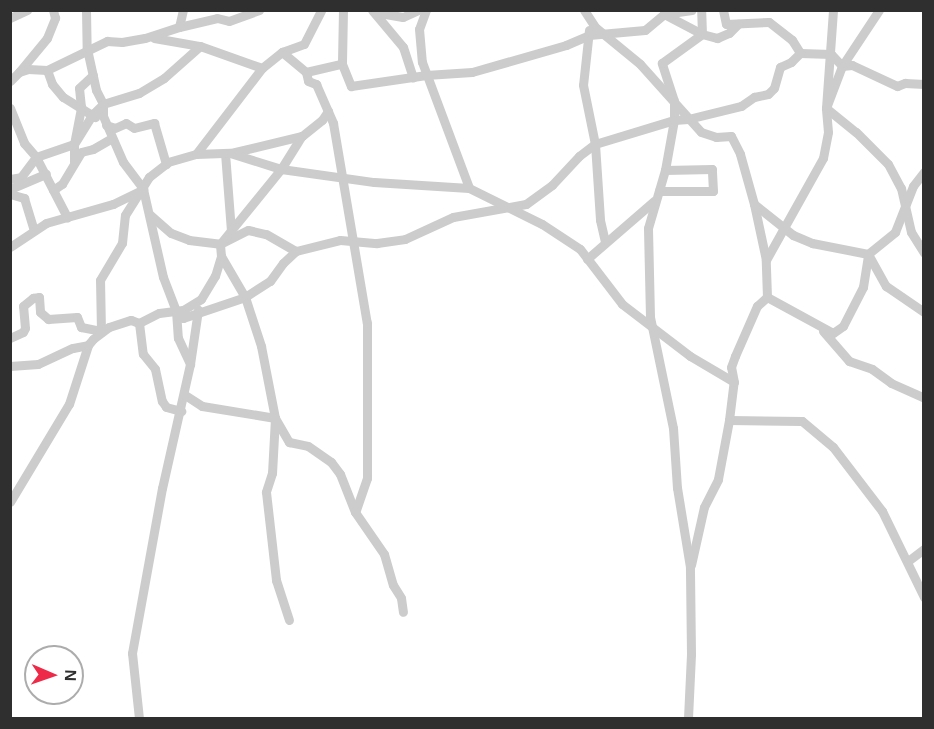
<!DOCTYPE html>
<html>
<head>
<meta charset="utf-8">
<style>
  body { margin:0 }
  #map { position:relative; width:934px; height:729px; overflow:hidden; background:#fff; font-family:Arial,sans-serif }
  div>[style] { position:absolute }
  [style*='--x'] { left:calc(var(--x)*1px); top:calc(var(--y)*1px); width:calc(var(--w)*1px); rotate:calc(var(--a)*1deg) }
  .minor>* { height:9px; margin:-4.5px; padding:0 4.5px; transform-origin:4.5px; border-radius:4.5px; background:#ccc }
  span { translate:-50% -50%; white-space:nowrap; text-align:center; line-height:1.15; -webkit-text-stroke:6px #fff; paint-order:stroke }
  .frame { position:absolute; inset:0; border:12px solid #2f2f2f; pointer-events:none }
  .north { position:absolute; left:24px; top:645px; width:60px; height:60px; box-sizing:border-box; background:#fff; border:2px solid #acacac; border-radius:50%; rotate:92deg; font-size:16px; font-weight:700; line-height:24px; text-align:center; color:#2f2f2f }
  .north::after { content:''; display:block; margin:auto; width:21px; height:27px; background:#ed2b48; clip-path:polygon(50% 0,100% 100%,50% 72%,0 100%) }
</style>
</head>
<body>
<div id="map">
  <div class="minor">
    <i style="--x:86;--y:10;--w:39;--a:89"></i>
    <i style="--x:87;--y:49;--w:42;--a:77.6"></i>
    <i style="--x:96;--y:90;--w:16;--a:63"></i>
    <i style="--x:103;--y:104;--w:12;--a:90"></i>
    <i style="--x:103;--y:116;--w:50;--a:66.5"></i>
    <i style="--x:123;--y:162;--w:34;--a:53"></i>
    <i style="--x:143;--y:189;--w:90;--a:77.2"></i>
    <i style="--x:163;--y:277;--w:36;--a:69"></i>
    <i style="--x:176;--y:311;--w:27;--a:86"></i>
    <i style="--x:178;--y:338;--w:29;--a:65"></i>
    <i style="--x:190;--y:364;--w:127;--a:102.7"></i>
    <i style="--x:162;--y:488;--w:168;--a:100.3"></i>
    <i style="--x:132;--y:653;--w:65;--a:83.9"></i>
    <i style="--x:343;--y:10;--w:54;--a:91.1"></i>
    <i style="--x:342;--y:64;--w:24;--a:68"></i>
    <i style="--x:351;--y:86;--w:76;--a:-8.3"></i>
    <i style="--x:426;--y:75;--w:46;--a:-3.7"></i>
    <i style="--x:472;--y:72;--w:98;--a:-16"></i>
    <i style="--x:566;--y:45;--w:25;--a:-23"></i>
    <i style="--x:589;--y:35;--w:56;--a:-5.1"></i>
    <i style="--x:645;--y:30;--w:25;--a:-40"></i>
    <i style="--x:664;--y:14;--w:28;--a:-8"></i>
    <i style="--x:372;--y:10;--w:48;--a:50"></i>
    <i style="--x:403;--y:47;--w:32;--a:72"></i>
    <i style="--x:426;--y:10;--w:20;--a:110"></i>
    <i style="--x:419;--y:29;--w:33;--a:85"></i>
    <i style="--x:422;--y:62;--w:134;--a:69.5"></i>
    <i style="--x:584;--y:10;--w:20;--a:57"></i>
    <i style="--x:595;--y:27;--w:58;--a:39.4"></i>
    <i style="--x:640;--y:64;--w:91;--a:48.1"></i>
    <i style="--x:701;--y:132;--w:16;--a:18"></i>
    <i style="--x:716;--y:137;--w:15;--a:-4"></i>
    <i style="--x:731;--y:136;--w:20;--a:63"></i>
    <i style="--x:740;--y:154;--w:52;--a:74.4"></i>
    <i style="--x:754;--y:204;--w:50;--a:38.5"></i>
    <i style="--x:793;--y:235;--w:21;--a:23"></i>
    <i style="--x:812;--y:243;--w:57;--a:11.1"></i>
    <i style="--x:868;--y:254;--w:35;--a:-39"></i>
    <i style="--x:895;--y:232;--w:49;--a:-68.6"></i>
    <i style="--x:913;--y:186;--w:18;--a:-52"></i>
    <i style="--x:723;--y:10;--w:14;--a:78"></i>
    <i style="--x:726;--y:24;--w:43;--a:-2.7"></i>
    <i style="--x:769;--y:22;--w:29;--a:38"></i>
    <i style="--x:792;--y:40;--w:15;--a:58"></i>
    <i style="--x:800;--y:53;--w:31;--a:2"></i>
    <i style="--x:831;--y:54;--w:16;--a:47"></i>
    <i style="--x:842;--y:66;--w:10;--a:-6"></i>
    <i style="--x:852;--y:65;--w:50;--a:25"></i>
    <i style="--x:897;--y:86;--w:9;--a:-21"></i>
    <i style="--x:905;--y:83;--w:19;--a:3"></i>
    <i style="--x:879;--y:10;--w:67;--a:123.5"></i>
    <i style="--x:842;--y:66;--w:45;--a:110.9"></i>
    <i style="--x:826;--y:108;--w:38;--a:39"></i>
    <i style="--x:856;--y:132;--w:45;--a:45"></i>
    <i style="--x:888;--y:164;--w:27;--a:62"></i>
    <i style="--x:901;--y:188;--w:45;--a:77.2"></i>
    <i style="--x:911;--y:232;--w:25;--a:58"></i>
    <i style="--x:374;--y:12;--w:29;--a:10"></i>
    <i style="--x:403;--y:17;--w:17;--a:-25"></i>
    <i style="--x:664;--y:14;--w:43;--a:27.8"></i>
    <i style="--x:702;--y:34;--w:16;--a:15"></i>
    <i style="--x:717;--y:38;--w:13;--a:-23"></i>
    <i style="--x:729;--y:33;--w:13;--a:-45"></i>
    <i style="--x:10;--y:18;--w:19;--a:-25"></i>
    <i style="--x:179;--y:27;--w:17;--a:-77"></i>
    <i style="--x:589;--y:30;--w:55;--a:96.2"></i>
    <i style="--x:583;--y:85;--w:60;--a:78.5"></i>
    <i style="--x:595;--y:144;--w:76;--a:86.2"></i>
    <i style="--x:600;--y:220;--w:22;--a:77"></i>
    <i style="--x:154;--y:38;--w:47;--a:9.9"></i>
    <i style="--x:200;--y:46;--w:66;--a:19.5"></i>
    <i style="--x:262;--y:68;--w:26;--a:-39"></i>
    <i style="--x:282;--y:52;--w:23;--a:-20"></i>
    <i style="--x:304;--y:44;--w:38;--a:-63"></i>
    <i style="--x:282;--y:52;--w:31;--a:40"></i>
    <i style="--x:306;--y:72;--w:37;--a:-13"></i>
    <i style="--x:47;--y:70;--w:15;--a:70"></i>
    <i style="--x:52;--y:84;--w:17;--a:50"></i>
    <i style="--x:63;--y:97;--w:38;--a:32"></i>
    <i style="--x:19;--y:72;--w:44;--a:-50.5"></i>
    <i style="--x:47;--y:38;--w:22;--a:-68"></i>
    <i style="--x:55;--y:18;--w:8;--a:-104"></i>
    <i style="--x:306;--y:72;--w:9;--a:77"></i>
    <i style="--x:308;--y:81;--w:9;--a:21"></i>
    <i style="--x:316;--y:84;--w:43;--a:66.4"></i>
    <i style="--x:333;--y:123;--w:203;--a:80.4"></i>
    <i style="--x:367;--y:323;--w:155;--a:90"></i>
    <i style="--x:367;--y:478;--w:36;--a:109"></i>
    <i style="--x:10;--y:81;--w:13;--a:-45"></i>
    <i style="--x:19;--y:72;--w:9;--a:-18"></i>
    <i style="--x:28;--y:69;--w:19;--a:3"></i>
    <i style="--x:47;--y:70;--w:67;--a:-25.8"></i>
    <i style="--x:107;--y:41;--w:15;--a:4"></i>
    <i style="--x:122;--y:42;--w:23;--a:-10"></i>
    <i style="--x:145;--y:38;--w:36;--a:-18"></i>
    <i style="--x:179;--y:27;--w:39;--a:-13"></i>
    <i style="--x:217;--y:18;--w:12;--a:14"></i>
    <i style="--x:229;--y:21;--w:32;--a:-20"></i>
    <i style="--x:10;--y:108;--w:38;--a:68"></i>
    <i style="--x:24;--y:143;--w:18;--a:49"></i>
    <i style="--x:36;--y:157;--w:68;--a:62.7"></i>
    <i style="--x:106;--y:125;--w:9;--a:18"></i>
    <i style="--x:115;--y:128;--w:12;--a:-24"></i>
    <i style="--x:126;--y:123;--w:9;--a:32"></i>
    <i style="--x:134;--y:128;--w:21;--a:-14"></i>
    <i style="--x:154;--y:123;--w:43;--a:73.7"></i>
    <i style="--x:225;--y:153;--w:78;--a:85.6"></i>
    <i style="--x:231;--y:153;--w:73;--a:-13.5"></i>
    <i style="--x:302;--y:136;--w:26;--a:-39"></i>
    <i style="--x:322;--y:120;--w:11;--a:-56"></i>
    <i style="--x:196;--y:154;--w:108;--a:-52.5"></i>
    <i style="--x:74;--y:163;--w:19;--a:-90"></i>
    <i style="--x:74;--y:144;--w:38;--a:-79"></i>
    <i style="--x:81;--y:107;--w:19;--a:-96"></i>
    <i style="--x:79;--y:88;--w:19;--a:-43"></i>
    <i style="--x:10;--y:179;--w:11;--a:-10"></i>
    <i style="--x:21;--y:177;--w:25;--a:-53"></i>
    <i style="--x:36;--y:157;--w:40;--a:-18.9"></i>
    <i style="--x:74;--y:144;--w:36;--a:-58"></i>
    <i style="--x:93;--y:114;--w:14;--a:-45"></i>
    <i style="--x:103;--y:104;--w:38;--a:-17"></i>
    <i style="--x:139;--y:93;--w:29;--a:-31"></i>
    <i style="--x:164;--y:78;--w:48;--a:-41.6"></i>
    <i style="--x:10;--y:189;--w:39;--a:-23"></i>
    <i style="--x:53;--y:190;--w:11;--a:-34"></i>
    <i style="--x:62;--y:184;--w:37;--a:-59"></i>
    <i style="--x:81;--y:152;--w:12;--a:-14"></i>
    <i style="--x:93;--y:149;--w:22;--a:-30"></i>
    <i style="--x:659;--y:191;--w:54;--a:0"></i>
    <i style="--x:713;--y:191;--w:22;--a:-93"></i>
    <i style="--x:712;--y:169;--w:47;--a:178.8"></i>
    <i style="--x:10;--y:194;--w:15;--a:16"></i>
    <i style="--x:24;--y:198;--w:34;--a:73"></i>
    <i style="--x:754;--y:204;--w:57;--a:77.9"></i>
    <i style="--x:149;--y:214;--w:29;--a:41"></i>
    <i style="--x:171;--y:233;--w:19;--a:21"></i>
    <i style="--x:189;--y:240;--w:31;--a:7"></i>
    <i style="--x:220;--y:244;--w:31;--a:-27"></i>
    <i style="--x:248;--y:230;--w:18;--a:13"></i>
    <i style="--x:266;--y:234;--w:34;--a:30"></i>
    <i style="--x:296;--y:251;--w:45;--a:-14"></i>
    <i style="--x:340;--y:240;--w:37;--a:5"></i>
    <i style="--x:377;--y:243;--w:28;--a:-8"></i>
    <i style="--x:405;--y:239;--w:53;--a:-24.6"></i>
    <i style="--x:453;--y:217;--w:74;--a:-10.1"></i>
    <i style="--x:526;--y:204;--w:32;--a:-36"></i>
    <i style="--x:552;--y:185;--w:40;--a:-47"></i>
    <i style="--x:579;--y:156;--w:20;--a:-37"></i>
    <i style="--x:595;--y:144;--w:83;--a:-16.9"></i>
    <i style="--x:674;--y:120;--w:14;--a:-4"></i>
    <i style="--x:688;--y:119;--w:55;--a:-13.8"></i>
    <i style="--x:741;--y:106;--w:16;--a:-35"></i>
    <i style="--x:754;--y:97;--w:14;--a:-12"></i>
    <i style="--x:768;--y:94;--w:8;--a:-45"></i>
    <i style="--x:774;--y:88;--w:22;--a:-74"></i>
    <i style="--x:780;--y:67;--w:12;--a:-24"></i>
    <i style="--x:791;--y:62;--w:13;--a:-45"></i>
    <i style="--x:10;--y:247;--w:43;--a:-33.7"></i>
    <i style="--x:46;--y:223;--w:70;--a:-15.8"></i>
    <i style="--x:113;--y:204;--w:28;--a:-26"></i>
    <i style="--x:868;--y:254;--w:37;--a:61"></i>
    <i style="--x:886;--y:286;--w:46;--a:34.4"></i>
    <i style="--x:221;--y:256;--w:48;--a:59.7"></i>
    <i style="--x:245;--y:297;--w:52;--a:71.9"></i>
    <i style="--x:261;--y:346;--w:73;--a:79"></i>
    <i style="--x:275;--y:418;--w:28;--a:60"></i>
    <i style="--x:289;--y:442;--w:19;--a:12"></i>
    <i style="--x:308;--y:446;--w:28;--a:35"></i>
    <i style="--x:331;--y:462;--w:15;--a:53"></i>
    <i style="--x:340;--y:474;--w:41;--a:68.5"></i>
    <i style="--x:355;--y:512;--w:51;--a:55.4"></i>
    <i style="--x:384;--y:554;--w:32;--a:74"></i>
    <i style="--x:393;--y:585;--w:15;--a:58"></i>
    <i style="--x:401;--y:598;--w:14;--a:82"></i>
    <i style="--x:587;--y:259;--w:89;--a:-40.9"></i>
    <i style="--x:767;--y:297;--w:75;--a:28.6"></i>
    <i style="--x:833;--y:333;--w:12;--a:-35"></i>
    <i style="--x:843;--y:326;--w:44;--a:-62.9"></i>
    <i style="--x:863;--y:287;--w:33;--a:-81"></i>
    <i style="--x:176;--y:311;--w:10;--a:45"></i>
    <i style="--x:183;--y:318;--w:65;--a:-18.7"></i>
    <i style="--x:245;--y:297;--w:30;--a:-33"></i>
    <i style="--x:270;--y:281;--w:22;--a:-54"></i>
    <i style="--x:283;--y:263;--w:18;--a:-43"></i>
    <i style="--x:139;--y:323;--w:31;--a:83"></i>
    <i style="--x:143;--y:354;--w:19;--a:51"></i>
    <i style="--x:155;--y:369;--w:33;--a:78"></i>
    <i style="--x:162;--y:401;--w:7;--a:56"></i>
    <i style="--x:166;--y:407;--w:16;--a:15"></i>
    <i style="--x:101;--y:331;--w:51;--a:-91.1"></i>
    <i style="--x:100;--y:280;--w:43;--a:-59.3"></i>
    <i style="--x:122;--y:243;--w:28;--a:-84"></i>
    <i style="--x:125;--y:215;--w:45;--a:-57.7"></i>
    <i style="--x:149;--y:177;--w:24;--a:-38"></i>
    <i style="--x:168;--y:162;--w:29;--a:-16"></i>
    <i style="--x:196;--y:154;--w:34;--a:-2"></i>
    <i style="--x:230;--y:153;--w:53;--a:17.4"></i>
    <i style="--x:281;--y:169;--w:94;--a:8"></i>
    <i style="--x:374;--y:182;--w:95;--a:3.6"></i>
    <i style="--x:469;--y:188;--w:81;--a:26.3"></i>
    <i style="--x:542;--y:224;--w:45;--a:33.3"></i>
    <i style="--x:580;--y:249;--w:69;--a:52.6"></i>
    <i style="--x:622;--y:304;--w:86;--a:37.4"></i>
    <i style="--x:690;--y:356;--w:51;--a:30.6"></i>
    <i style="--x:823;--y:331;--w:40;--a:49"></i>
    <i style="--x:849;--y:361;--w:24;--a:19"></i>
    <i style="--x:872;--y:369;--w:24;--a:36"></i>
    <i style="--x:891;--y:383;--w:36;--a:24"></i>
    <i style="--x:10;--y:338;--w:14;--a:-25"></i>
    <i style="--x:23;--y:332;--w:4;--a:-63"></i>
    <i style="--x:25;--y:328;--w:22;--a:-95"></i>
    <i style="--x:23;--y:306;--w:13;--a:-39"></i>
    <i style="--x:33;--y:298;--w:6;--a:-9"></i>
    <i style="--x:39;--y:297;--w:15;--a:86"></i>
    <i style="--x:40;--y:312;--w:11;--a:41"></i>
    <i style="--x:48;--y:319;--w:29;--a:-4"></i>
    <i style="--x:77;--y:317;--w:11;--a:68"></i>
    <i style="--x:81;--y:327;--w:20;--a:11"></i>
    <i style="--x:190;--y:364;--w:55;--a:-81.6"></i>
    <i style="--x:10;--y:366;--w:28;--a:-4"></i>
    <i style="--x:38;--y:364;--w:38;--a:-25"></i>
    <i style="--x:73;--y:348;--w:15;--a:-11"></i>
    <i style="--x:185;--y:395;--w:20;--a:33"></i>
    <i style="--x:202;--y:406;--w:74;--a:9.3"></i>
    <i style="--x:275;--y:418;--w:55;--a:93.1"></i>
    <i style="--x:272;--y:473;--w:20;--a:108"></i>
    <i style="--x:266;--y:492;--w:89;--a:83.5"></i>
    <i style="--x:276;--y:580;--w:42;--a:72"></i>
    <i style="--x:729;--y:420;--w:73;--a:0.8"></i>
    <i style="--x:802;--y:421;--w:40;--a:40"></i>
    <i style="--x:833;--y:447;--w:81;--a:52.6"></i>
    <i style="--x:882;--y:511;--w:96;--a:64"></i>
    <i style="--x:10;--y:502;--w:114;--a:-59"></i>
    <i style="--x:69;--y:404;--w:62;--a:-72.1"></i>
    <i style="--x:88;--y:345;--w:8;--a:-50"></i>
    <i style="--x:93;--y:339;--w:20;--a:-37"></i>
    <i style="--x:109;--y:327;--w:23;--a:-18"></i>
    <i style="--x:131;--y:320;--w:9;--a:21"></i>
    <i style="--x:139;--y:323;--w:22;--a:-27"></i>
    <i style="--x:159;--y:313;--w:24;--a:-7"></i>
    <i style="--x:183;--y:310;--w:21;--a:-31"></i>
    <i style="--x:201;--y:299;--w:27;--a:-59"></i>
    <i style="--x:215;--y:276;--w:21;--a:-73"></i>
    <i style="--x:221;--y:256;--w:12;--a:-95"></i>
    <i style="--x:220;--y:244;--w:97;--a:-50.9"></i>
    <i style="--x:281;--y:169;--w:39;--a:-58"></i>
    <i style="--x:908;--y:561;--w:20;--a:-37"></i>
    <i style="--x:691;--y:565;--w:59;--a:-77.4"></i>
    <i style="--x:704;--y:507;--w:31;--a:-63"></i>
    <i style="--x:718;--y:479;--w:60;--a:-79.4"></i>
    <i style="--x:729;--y:420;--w:38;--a:-83"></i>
    <i style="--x:734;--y:382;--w:15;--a:-101"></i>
    <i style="--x:731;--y:367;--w:12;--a:-70"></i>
    <i style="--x:735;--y:356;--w:55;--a:-66.3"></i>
    <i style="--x:757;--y:306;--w:13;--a:-42"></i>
    <i style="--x:767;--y:297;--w:37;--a:-92"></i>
    <i style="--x:766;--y:260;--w:117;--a:-60.8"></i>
    <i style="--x:823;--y:158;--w:26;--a:-79"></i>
    <i style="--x:828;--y:132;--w:24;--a:-95"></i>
    <i style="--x:826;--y:108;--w:98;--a:-85.9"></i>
    <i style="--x:688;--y:718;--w:64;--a:-87.3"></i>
    <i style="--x:691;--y:654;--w:87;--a:-90.7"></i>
    <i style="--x:690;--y:567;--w:80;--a:-99.3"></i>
    <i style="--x:677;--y:488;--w:60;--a:-93.8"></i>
    <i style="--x:673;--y:428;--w:113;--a:-101.7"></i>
    <i style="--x:650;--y:317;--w:89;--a:-91.3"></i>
    <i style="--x:648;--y:228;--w:60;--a:-73.7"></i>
    <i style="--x:665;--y:170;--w:51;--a:-79.8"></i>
    <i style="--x:674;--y:120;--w:19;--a:-90"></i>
    <i style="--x:674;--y:101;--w:40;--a:-108"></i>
    <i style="--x:662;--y:63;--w:49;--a:-35.9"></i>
    <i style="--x:702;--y:34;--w:24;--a:-92"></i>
  </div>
  <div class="frame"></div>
  <div class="north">N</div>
</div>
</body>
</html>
